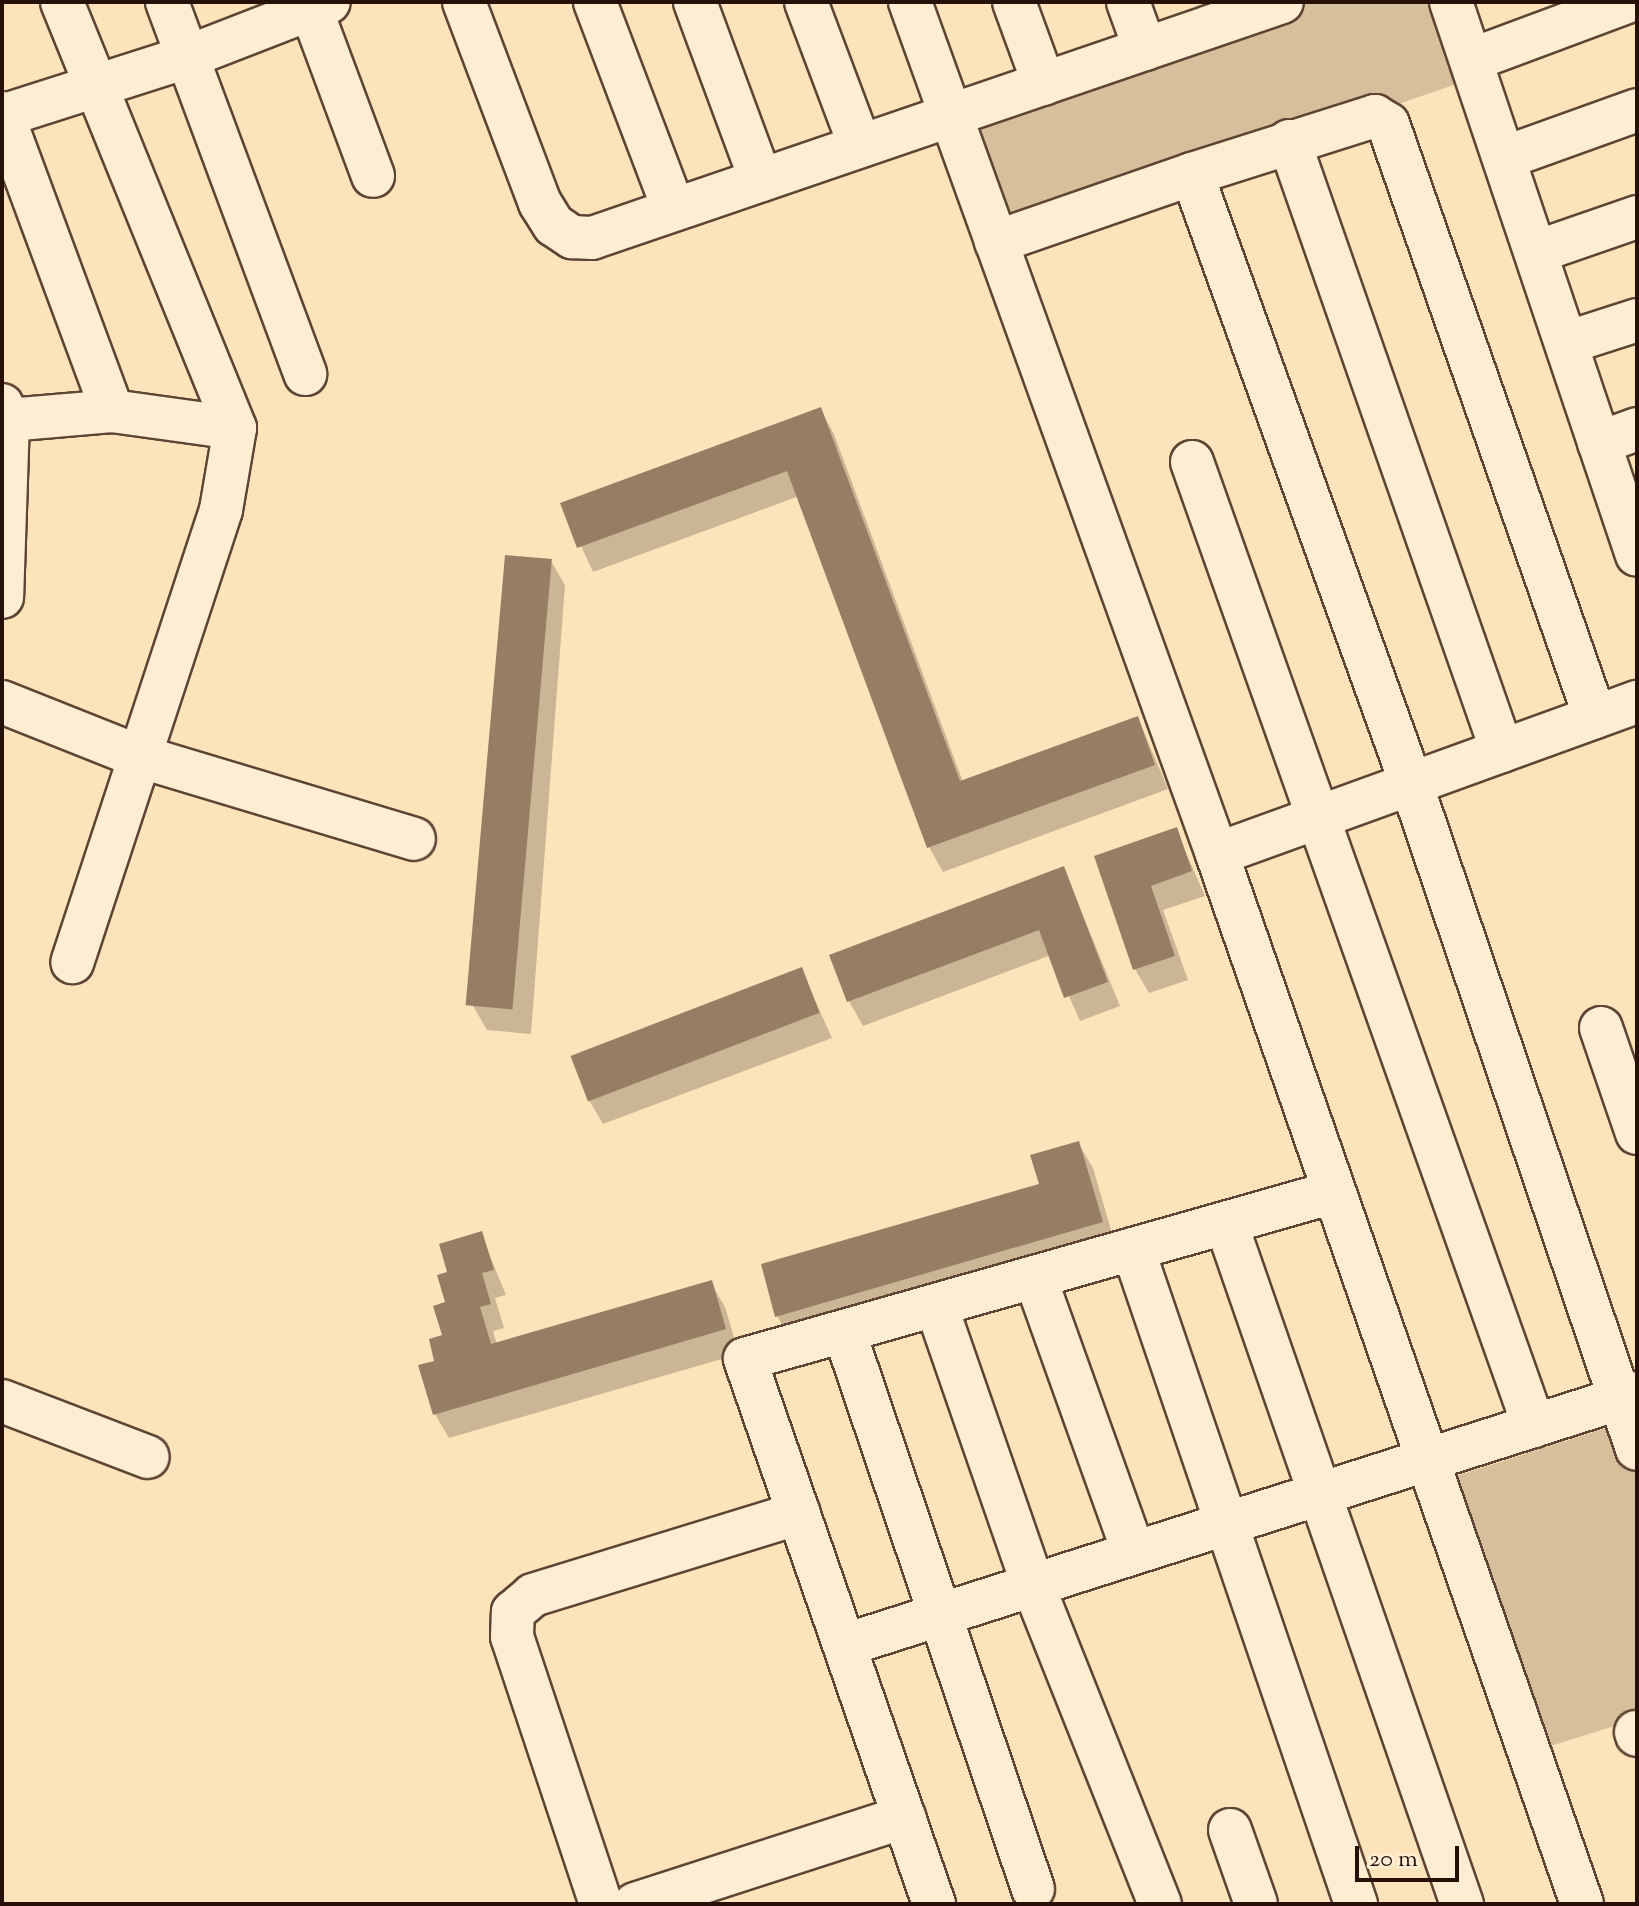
<!DOCTYPE html>
<html>
<head>
<meta charset="utf-8">
<style>
  body { margin:0 }
  #map { position:relative; width:1639px; height:1906px; overflow:hidden; background:#fde3b9; font-family:"Sorts Mill Goudy",serif }
  div>[style] { position:absolute }
  [style*='--x'] { left:calc(var(--x)*1px); top:calc(var(--y)*1px); width:calc(var(--w)*1px); rotate:calc(var(--a)*1deg) }
  .green>* { inset:0; background:#d8bf9b }
  .shadow>* { inset:0; background:#0003 }
  .building>* { inset:0; background:#967e64; transform-origin:0 0 }
  .roads { filter:drop-shadow(2px 0 #5c4534) drop-shadow(-2px 0 #5c4534) drop-shadow(0 2px #5c4534) drop-shadow(0 -2px #5c4534) }
  .street>* { height:42px; margin:-21px; padding:0 21px; transform-origin:21px; border-radius:21px; background:#feedd2 }
  span { translate:-50% -50%; white-space:nowrap; text-align:center; line-height:1.15; -webkit-text-stroke:6px #feedd2; paint-order:stroke }
  .frame { position:absolute; inset:0; border:4px solid #261008; pointer-events:none }
  .scale { position:absolute; left:1355px; top:1846px; width:104px; height:36px; box-sizing:border-box; border:4px solid #261008; border-top:0; padding-left:10px; font-size:24px; line-height:28px; white-space:nowrap; color:#261008; -webkit-text-stroke:6px #feedd2; paint-order:stroke }
</style>
</head>
<body>
<div id="map">
  <div class="green">
    <i style="clip-path:polygon(1282px 2px,1451px 2px,1477px 77px,996px 242px,953px 115px)"></i>
    <i style="clip-path:polygon(1619px 1424px,1637px 1473px,1637px 1719px,1522px 1755px,1428px 1485px)"></i>
  </div>
  <div class="shadow">
    <i style="clip-path:polygon(820px 409px,834px 434px,963px 782px,1138px 718px,1168px 789px,943px 872px,929px 847px,799px 496px,593px 572px,562px 504px)"></i>
    <i style="clip-path:polygon(551px 561px,565px 585px,531px 1034px,487px 1030px,473px 1006px)"></i>
    <i style="clip-path:polygon(1176px 830px,1205px 896px,1163px 910px,1188px 980px,1149px 993px,1135px 969px,1097px 858px)"></i>
    <i style="clip-path:polygon(1064px 869px,1120px 1006px,1080px 1021px,1051px 955px,863px 1026px,849px 1001px)"></i>
    <i style="clip-path:polygon(801px 969px,832px 1038px,603px 1124px,589px 1100px)"></i>
    <i style="clip-path:polygon(1078px 1143px,1093px 1168px,1116px 1247px,791px 1340px,777px 1316px,1041px 1185px)"></i>
    <i style="clip-path:polygon(481px 1234px,506px 1295px,495px 1298px,504px 1328px,493px 1331px,497px 1345px,711px 1283px,725px 1307px,739px 1354px,449px 1438px,435px 1414px,450px 1273px)"></i>
  </div>
  <div class="building">
    <i style="clip-path:polygon(821px 407px,960px 781px,1138px 716px,1155px 765px,927px 848px,787px 471px,577px 548px,560px 503px)"></i>
    <i style="left:505px;top:555px;width:47px;height:452px;rotate:5deg"></i>
    <i style="clip-path:polygon(1177px 827px,1192px 871px,1151px 886px,1175px 956px,1133px 970px,1094px 856px)"></i>
    <i style="clip-path:polygon(1064px 866px,1108px 982px,1064px 998px,1039px 930px,847px 1002px,829px 955px)"></i>
    <i style="left:802px;top:967px;width:49px;height:248px;rotate:69deg"></i>
    <i style="clip-path:polygon(1079px 1141px,1103px 1222px,775px 1317px,761px 1264px,1039px 1184px,1030px 1155px)"></i>
    <i style="clip-path:polygon(482px 1231px,494px 1270px,482px 1273px,491px 1304px,480px 1307px,491px 1344px,712px 1280px,726px 1329px,433px 1415px,418px 1365px,434px 1361px,429px 1339px,442px 1335px,433px 1306px,445px 1302px,437px 1275px,447px 1272px,439px 1244px)"></i>
  </div>
  <div class="roads">
    <div class="street">
      <i style="--x:62;--y:2;--w:460;--a:67.9"></i>
      <i style="--x:235;--y:428;--w:83;--a:99.7"></i>
      <i style="--x:221;--y:510;--w:476;--a:108.2"></i>
      <i style="--x:167;--y:2;--w:397;--a:69.6"></i>
      <i style="--x:464;--y:2;--w:215;--a:69.3"></i>
      <i style="--x:540;--y:203;--w:26;--a:58"></i>
      <i style="--x:554;--y:225;--w:22;--a:34"></i>
      <i style="--x:572;--y:237;--w:20;--a:3"></i>
      <i style="--x:592;--y:238;--w:729;--a:-18.88"></i>
      <i style="--x:595;--y:2;--w:222;--a:69.2"></i>
      <i style="--x:695;--y:2;--w:190;--a:69.7"></i>
      <i style="--x:806;--y:2;--w:154;--a:69.4"></i>
      <i style="--x:910;--y:2;--w:906;--a:70.18"></i>
      <i style="--x:1217;--y:854;--w:1112;--a:70.83"></i>
      <i style="--x:1014;--y:2;--w:87;--a:69.9"></i>
      <i style="--x:1128;--y:2;--w:50;--a:70.1"></i>
      <i style="--x:1451;--y:2;--w:583;--a:71.41"></i>
      <i style="--x:311;--y:9;--w:178;--a:69.6"></i>
      <i style="--x:1471;--y:60;--w:166;--a:-20.4"></i>
      <i style="--x:2;--y:113;--w:318;--a:69.7"></i>
      <i style="--x:2;--y:116;--w:194;--a:-17.7"></i>
      <i style="--x:187;--y:57;--w:152;--a:-21.2"></i>
      <i style="--x:1289;--y:141;--w:646;--a:70.75"></i>
      <i style="--x:1504;--y:158;--w:141;--a:-19.8"></i>
      <i style="--x:1192;--y:174;--w:192;--a:-17.6"></i>
      <i style="--x:1375;--y:116;--w:15;--a:32"></i>
      <i style="--x:1388;--y:124;--w:628;--a:70.76"></i>
      <i style="--x:996;--y:242;--w:207;--a:-19.1"></i>
      <i style="--x:1192;--y:174;--w:647;--a:70.22"></i>
      <i style="--x:1411;--y:783;--w:703;--a:71.26"></i>
      <i style="--x:1536;--y:252;--w:107;--a:-19.1"></i>
      <i style="--x:1566;--y:343;--w:75;--a:-17.9"></i>
      <i style="--x:2;--y:405;--w:16;--a:68"></i>
      <i style="--x:8;--y:420;--w:177;--a:91.9"></i>
      <i style="--x:8;--y:420;--w:104;--a:-4.9"></i>
      <i style="--x:112;--y:411;--w:124;--a:7.9"></i>
      <i style="--x:1599;--y:443;--w:40;--a:-20.2"></i>
      <i style="--x:1192;--y:462;--w:1023;--a:70.47"></i>
      <i style="--x:2;--y:702;--w:146;--a:21.7"></i>
      <i style="--x:138;--y:756;--w:288;--a:16.7"></i>
      <i style="--x:1217;--y:854;--w:447;--a:-19.9"></i>
      <i style="--x:1601;--y:1028;--w:111;--a:71.1"></i>
      <i style="--x:1226;--y:1223;--w:721;--a:70.89"></i>
      <i style="--x:1133;--y:1249;--w:692;--a:71.2"></i>
      <i style="--x:1035;--y:1277;--w:293;--a:70.3"></i>
      <i style="--x:936;--y:1305;--w:296;--a:70.9"></i>
      <i style="--x:1033;--y:1585;--w:343;--a:68.3"></i>
      <i style="--x:844;--y:1331;--w:589;--a:71.29"></i>
      <i style="--x:2;--y:1401;--w:156;--a:21"></i>
      <i style="--x:845;--y:1645;--w:831;--a:-17.65"></i>
      <i style="--x:1636;--y:1732;--w:3;--a:72"></i>
      <i style="--x:1230;--y:1830;--w:78;--a:70.6"></i>
      <i style="--x:601;--y:1904;--w:281;--a:-108.4"></i>
      <i style="--x:512;--y:1637;--w:25;--a:-88"></i>
      <i style="--x:513;--y:1612;--w:26;--a:-40"></i>
      <i style="--x:533;--y:1595;--w:278;--a:-17.1"></i>
      <i style="--x:635;--y:1904;--w:283;--a:-17.9"></i>
      <i style="--x:934;--y:1904;--w:577;--a:-109.13"></i>
      <i style="--x:745;--y:1359;--w:612;--a:-15.83"></i>
    </div>
  </div>
  <div class="frame"></div>
  <div class="scale">20 m</div>
</div>
</body>
</html>
